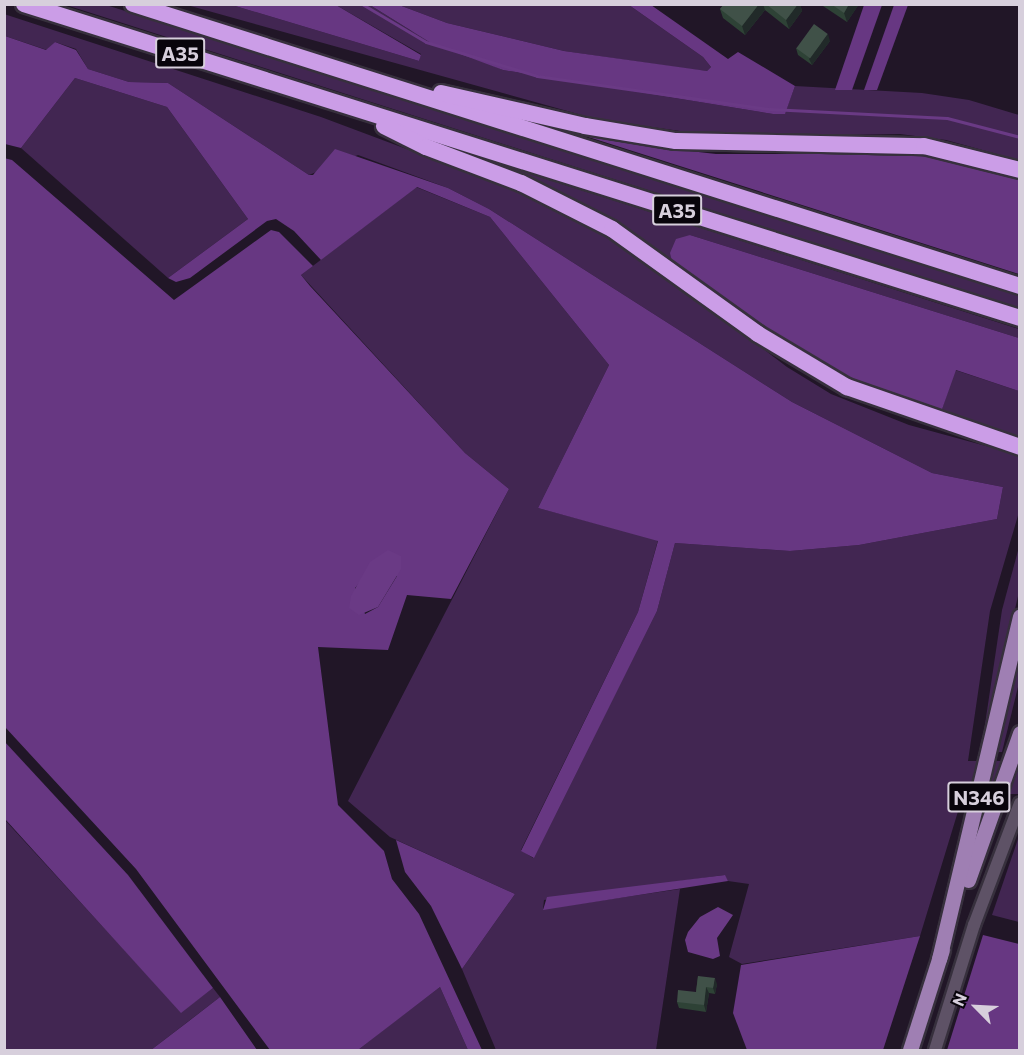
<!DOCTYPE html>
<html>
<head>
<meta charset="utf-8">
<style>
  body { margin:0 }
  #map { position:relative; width:1024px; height:1055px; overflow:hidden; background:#211627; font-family:Commissioner,sans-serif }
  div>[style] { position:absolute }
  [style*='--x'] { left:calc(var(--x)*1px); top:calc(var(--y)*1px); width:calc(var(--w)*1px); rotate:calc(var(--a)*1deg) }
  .green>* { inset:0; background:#422652; transform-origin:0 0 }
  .forest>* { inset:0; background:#673782 }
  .water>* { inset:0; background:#6a3a85 }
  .stream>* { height:3px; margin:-1.5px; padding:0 1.5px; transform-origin:1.5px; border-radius:1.5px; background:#6a3a85 }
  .roads { filter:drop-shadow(2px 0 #37303d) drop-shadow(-2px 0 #37303d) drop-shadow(0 2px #37303d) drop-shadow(0 -2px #37303d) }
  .minor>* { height:12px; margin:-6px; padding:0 6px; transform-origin:6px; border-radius:6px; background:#5e5266 }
  .major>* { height:15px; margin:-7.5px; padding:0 7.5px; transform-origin:7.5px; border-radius:7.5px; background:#9f7fb3 }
  .highway>* { height:16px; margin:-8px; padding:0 8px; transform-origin:8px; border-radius:8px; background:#cb9de7 }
  .wall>* { inset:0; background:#2e4236 }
  .shaded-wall>* { inset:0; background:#212a29 }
  .building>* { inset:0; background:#405148; transform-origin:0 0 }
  span { translate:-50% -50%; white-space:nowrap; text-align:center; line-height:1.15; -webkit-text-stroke:6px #08040b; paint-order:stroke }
  .shield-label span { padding:2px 4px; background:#08040b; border:2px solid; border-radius:4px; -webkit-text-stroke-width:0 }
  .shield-label { font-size:20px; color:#d7cfdc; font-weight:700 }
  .frame { position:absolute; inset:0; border:6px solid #d7cfdc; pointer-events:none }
  .north { position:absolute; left:946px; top:977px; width:60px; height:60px; -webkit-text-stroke:4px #08040b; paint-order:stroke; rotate:294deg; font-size:16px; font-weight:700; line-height:24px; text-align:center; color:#d7cfdc }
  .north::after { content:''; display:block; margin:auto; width:21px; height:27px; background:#d7cfdc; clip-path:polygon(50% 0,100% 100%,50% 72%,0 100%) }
</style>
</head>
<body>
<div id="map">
  <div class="green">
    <i style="clip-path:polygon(66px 5px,106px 5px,1019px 290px,1019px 308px)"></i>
    <i style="clip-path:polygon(187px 5px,232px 5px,419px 61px,421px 54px,336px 5px,370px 5px,410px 30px,503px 70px,773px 114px,785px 113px,795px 86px,922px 93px,969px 100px,1019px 115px,1019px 160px,946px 140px,900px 134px,722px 137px,596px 119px)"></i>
    <i style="clip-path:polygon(399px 5px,629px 5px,703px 57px,711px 67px,707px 71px,688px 69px,564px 51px,447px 23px)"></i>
    <i style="clip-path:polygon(4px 14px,321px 117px,527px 194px,595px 228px,648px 261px,787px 367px,831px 394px,909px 425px,1019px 455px,1019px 512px,990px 611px,963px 795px,920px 936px,742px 964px,729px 957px,749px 884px,728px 881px,724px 875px,544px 900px,543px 909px,680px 889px,656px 1050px,496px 1050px,462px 969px,515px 894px,390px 837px,348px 801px,509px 489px,465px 453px,301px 275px,416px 187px,490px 217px,609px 365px,538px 508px,658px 540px,638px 612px,521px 850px,533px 858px,657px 611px,675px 543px,790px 551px,859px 545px,997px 519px,1003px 487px,932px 473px,792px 402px,489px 209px,448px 188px,358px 155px,309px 175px,168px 83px,129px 82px,88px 69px,76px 49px,55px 42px,47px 50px,5px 36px)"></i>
    <i style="clip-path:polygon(75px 78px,167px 107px,248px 219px,168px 278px,21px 148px)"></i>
    <i style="clip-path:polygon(483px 159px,1019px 329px,1019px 338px,690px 235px,673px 265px,482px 162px)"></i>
    <i style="clip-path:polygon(955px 370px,1019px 391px,1019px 443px,940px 415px)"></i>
    <i style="clip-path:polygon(1019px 547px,1019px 592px,980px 758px,1002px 610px)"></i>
    <i style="clip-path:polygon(1019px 634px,1019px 683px,1002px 752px,998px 752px)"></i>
    <i style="left:1019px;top:761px;width:33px;height:305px;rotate:90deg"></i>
    <i style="clip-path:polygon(4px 819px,181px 1012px,213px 988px,220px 997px,151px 1050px,5px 1050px)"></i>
    <i style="clip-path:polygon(1019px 836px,1019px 922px,992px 915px)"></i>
    <i style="clip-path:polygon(440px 987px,468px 1050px,358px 1050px,391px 1024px)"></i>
  </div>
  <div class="forest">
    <i style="clip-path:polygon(232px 5px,336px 5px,421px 55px,419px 61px)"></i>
    <i style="clip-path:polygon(370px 5px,399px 5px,447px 23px,564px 51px,707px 71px,711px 67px,703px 57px,629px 5px,651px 5px,728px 59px,738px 52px,795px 86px,785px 114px,773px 114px,503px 70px,431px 43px)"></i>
    <i style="clip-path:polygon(864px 5px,882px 5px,852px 90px,835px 90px)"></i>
    <i style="clip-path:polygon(894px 5px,908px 5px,877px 90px,864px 90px)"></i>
    <i style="clip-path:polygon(5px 36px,46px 50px,55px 42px,76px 50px,88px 69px,129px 82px,168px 83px,309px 175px,313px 175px,335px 149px,448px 188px,489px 209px,792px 402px,932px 473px,1003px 487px,997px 519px,859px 545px,790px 551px,675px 543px,657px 611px,534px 858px,521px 851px,638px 612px,658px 541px,538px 508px,609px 365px,490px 217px,417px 187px,321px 260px,294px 231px,276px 219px,267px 221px,190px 278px,176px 282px,168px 278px,248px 219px,167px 107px,75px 78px,21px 148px,5px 144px)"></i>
    <i style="clip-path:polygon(535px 120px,654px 147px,716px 154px,932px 154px,1019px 178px,1019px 274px)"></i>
    <i style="clip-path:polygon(evenodd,4px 158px,12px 160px,174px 300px,271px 230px,279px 232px,313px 266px,301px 275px,310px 286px,465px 453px,509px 489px,451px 599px,407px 595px,388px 650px,318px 647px,338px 805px,384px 851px,392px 879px,419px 914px,482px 1050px,468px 1050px,440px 987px,358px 1050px,270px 1050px,136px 869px,5px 727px,4px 158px,365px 576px,397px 576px,378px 607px,365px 614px,355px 588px,365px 576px)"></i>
    <i style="clip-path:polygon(690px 235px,1019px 338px,1019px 391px,956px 370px,940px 415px,867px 389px,805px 358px,673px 265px,670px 253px,676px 239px)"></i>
    <i style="clip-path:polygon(4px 741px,128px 875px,213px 988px,181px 1013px,5px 819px)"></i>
    <i style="clip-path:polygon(396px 840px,515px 894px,462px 969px,431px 906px,405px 872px)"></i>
    <i style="clip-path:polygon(725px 875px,728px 881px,543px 910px,547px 897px)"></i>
    <i style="clip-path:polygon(983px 935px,1019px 944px,1019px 1050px,947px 1050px)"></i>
    <i style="clip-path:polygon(920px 936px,883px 1050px,747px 1050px,733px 1013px,741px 965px)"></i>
    <i style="clip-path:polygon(220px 997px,257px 1050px,151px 1050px,189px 1021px)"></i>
  </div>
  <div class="water">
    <i style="clip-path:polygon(388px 550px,401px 556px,401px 569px,378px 607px,359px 615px,349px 608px,351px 596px,370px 562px)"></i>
    <i style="clip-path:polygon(718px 907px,733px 915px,717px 938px,720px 956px,713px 959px,688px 952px,685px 940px,688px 932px,700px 917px)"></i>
  </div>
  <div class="stream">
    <i style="--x:362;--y:4;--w:74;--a:30.7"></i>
    <i style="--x:426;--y:42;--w:116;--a:17"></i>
    <i style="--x:537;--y:76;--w:235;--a:8.1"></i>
    <i style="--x:770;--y:109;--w:177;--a:2.9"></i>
    <i style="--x:947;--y:118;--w:75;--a:14.6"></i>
  </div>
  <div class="roads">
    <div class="minor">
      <i style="--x:935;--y:1050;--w:131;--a:-72.7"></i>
      <i style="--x:974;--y:925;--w:130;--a:-69.3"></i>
    </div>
    <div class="major">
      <i style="--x:968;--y:880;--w:156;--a:-70.5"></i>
      <i style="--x:939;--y:959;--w:352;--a:-76.7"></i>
      <i style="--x:910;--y:1050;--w:105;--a:-72.3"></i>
    </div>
    <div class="highway">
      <i style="--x:24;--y:4;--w:1044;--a:17.5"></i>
      <i style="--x:133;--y:4;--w:931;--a:17.64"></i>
      <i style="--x:441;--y:93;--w:148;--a:12.9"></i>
      <i style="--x:585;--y:126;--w:92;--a:9.4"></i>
      <i style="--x:676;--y:141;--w:248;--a:1.2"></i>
      <i style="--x:924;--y:146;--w:99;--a:14"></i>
      <i style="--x:384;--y:126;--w:47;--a:26.6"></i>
      <i style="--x:426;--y:147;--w:102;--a:20.8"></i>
      <i style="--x:521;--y:183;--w:102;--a:26.8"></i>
      <i style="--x:612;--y:229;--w:180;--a:35.7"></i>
      <i style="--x:758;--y:334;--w:104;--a:30.8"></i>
      <i style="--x:847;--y:387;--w:183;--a:19.1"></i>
    </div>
  </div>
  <div class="wall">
    <i style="clip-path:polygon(724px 4px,800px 4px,802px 11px,789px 29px,765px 10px,745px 35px,723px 18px,720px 9px)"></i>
    <i style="clip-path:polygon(820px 4px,859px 4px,847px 22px)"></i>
    <i style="clip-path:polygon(830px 41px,812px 65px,798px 55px,796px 48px)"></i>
    <i style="clip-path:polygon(698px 976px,717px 984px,715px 994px,709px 993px,706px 1012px,679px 1008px,677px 1002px,696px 992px)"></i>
  </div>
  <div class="shaded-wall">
    <i style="clip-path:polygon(759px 4px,763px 4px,765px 10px,745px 35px,742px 26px)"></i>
    <i style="clip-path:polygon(798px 4px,800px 4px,802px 11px,789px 29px,786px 20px)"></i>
    <i style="clip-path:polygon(849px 4px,859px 4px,847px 22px,844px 13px)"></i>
    <i style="clip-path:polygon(828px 34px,830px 41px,812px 65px,809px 59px)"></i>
    <i style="clip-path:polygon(715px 978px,717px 984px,715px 994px,713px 988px)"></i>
    <i style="clip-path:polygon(706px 987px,709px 993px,706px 1012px,704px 1005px)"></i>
  </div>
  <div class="building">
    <i style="clip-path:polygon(724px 4px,759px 4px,742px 26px,720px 9px)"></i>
    <i style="clip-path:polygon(766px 4px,798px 4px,786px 20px)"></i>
    <i style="clip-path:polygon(831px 4px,849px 4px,844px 13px)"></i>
    <i style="left:814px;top:24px;width:17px;height:30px;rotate:36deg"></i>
    <i style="clip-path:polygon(698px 976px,715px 978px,713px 988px,706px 987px,704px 1005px,677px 1002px,678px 990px,696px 992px)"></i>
  </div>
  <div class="shield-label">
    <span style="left:180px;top:53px">A35</span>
    <span style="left:677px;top:210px">A35</span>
    <span style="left:979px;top:797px">N346</span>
  </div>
  <div class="frame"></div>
  <div class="north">N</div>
</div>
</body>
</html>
